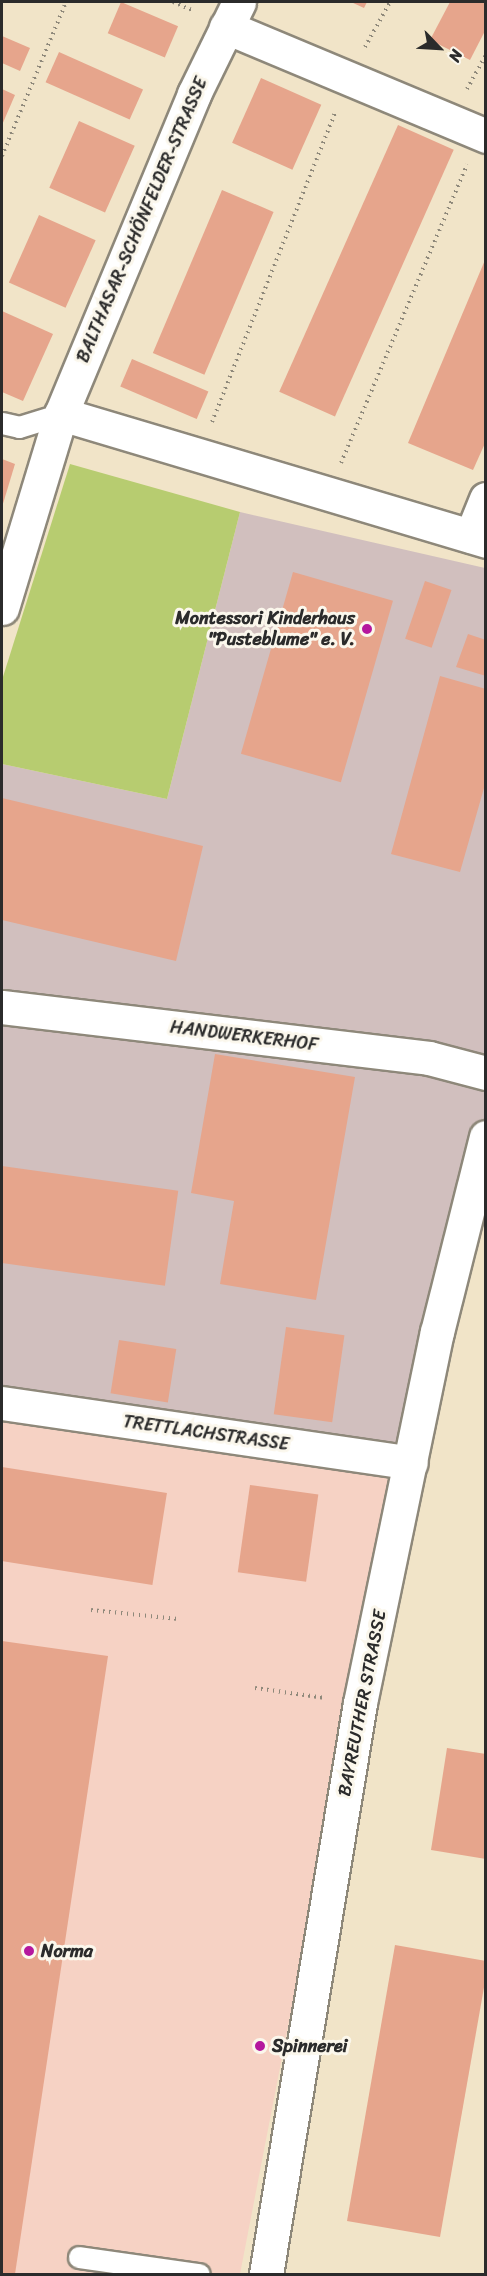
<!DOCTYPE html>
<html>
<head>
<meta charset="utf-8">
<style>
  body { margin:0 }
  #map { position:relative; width:487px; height:2276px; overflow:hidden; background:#f1e4c8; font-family:Sriracha,sans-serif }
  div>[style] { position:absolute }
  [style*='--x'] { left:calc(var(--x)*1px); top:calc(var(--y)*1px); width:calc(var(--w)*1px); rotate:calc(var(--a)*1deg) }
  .built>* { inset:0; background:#f6d2c4 }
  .industrial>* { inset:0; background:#d1bfbe }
  .green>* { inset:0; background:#b7cc70 }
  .building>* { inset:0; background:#e6a58c; transform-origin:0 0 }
  .path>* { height:4px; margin-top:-2px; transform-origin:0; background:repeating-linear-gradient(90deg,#8e887a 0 1.5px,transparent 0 6px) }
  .roads { filter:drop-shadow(2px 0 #8e887a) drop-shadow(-2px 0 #8e887a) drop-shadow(0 2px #8e887a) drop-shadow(0 -2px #8e887a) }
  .lane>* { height:21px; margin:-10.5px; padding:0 10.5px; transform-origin:10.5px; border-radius:10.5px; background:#fff }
  .street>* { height:33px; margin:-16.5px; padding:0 16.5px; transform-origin:16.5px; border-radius:16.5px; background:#fff }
  .primary>* { height:33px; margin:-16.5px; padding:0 16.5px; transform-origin:16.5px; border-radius:16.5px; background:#fff }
  .dots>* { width:16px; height:16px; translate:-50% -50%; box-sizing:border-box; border:3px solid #fbf7ec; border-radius:50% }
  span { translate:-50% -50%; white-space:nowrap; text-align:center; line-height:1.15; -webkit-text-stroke:6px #fbf7ec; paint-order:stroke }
  .street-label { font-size:18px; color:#2b2b2b }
  .poi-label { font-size:18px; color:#2b2b2b; font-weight:700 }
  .right { translate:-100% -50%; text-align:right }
  .left { translate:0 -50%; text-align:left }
  .frame { position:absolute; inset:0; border:3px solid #2b2b2b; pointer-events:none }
  .north { position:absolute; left:409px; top:18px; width:60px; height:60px; -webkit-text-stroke:4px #fbf7ec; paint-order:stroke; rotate:115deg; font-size:16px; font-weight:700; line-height:24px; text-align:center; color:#2b2b2b }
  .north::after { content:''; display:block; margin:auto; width:21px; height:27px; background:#2b2b2b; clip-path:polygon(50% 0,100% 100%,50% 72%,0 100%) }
</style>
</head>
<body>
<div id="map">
  <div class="built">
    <i style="clip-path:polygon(2px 1394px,405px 1453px,314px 1892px,240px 2274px,2px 2274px)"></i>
  </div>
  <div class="industrial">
    <i style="clip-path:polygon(240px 512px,485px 568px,485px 1163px,405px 1453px,2px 1394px,2px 764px,167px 799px)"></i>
  </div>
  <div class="green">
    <i style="clip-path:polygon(70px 464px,240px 512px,167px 799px,2px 764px,2px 680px)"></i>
  </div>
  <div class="building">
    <i style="left:121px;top:2px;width:62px;height:34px;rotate:23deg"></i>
    <i style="clip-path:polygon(351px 2px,367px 2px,364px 8px)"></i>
    <i style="clip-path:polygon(450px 2px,486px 2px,486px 29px,470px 60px,430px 40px)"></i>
    <i style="clip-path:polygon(2px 36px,30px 48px,20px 71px,2px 63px)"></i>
    <i style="left:59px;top:52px;width:92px;height:33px;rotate:24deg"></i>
    <i style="left:261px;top:78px;width:66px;height:71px;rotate:24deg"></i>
    <i style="clip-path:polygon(2px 89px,15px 95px,2px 125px)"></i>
    <i style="left:79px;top:121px;width:61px;height:73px;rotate:24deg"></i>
    <i style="left:398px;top:125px;width:61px;height:292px;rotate:24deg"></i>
    <i style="left:222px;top:190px;width:56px;height:177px;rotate:23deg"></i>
    <i style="left:39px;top:215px;width:62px;height:74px;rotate:24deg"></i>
    <i style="clip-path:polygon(485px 260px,486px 441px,473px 470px,408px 443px)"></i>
    <i style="clip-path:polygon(2px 311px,53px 334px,23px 401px,2px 392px)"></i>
    <i style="left:132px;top:359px;width:83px;height:30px;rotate:23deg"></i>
    <i style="clip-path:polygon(2px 459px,15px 464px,2px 507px)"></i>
    <i style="left:293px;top:572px;width:104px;height:189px;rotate:16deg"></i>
    <i style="left:425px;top:581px;width:28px;height:61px;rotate:19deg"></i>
    <i style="clip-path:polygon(468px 634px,486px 640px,486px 676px,456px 667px)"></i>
    <i style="clip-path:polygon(440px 676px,486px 689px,486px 781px,460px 872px,391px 854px)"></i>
    <i style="clip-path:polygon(2px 798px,203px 846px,176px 961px,2px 920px)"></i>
    <i style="clip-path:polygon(215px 1054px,355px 1077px,316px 1300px,220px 1284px,234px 1201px,191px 1193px)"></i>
    <i style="left:2px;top:1166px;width:178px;height:96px;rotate:8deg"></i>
    <i style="left:286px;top:1327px;width:59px;height:88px;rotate:8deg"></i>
    <i style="left:119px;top:1340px;width:58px;height:54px;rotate:9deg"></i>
    <i style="left:2px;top:1467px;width:167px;height:93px;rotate:9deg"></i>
    <i style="left:250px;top:1485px;width:69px;height:88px;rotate:8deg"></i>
    <i style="clip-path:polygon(2px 1641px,108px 1656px,15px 2274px,2px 2274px)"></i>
    <i style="clip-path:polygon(447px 1748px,486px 1754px,486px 1859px,431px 1850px)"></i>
    <i style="clip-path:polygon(395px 1945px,486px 1961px,486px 1976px,440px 2237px,347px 2221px)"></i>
  </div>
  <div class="path">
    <i style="--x:173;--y:2;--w:23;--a:23"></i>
    <i style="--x:365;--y:47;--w:51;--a:-60.9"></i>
    <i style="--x:467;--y:89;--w:39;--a:-61"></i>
    <i style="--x:2;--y:156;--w:167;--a:-67.4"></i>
    <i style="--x:212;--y:422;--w:335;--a:-68.3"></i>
    <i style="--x:341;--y:463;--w:324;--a:-67.1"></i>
    <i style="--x:91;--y:1610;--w:88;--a:5.8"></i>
    <i style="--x:255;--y:1688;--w:71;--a:8.1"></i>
  </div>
  <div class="roads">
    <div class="lane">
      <i style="--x:2;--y:423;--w:17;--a:13"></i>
      <i style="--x:19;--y:427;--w:44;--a:-17.2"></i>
      <i style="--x:79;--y:2257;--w:121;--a:8.1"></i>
    </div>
    <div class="street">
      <i style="--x:226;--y:27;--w:282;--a:22.7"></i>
      <i style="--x:61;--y:414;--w:444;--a:16.6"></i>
      <i style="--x:471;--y:536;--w:40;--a:-68"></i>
      <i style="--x:2;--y:608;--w:203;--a:-73.1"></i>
      <i style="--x:61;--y:414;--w:347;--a:-67.4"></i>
      <i style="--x:194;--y:94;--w:102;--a:-63.9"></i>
      <i style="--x:2;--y:1007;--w:430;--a:6.8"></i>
      <i style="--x:429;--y:1058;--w:59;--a:14.7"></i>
      <i style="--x:2;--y:1403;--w:413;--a:8.3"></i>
    </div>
    <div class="primary">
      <i style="--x:266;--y:2274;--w:579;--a:-80.65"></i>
      <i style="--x:360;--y:1703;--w:379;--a:-78.3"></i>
      <i style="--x:437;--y:1332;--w:201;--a:-75.9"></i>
    </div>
  </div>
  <div class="dots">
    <i style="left:367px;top:629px;background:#b5179e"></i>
    <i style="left:29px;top:1951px;background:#b5179e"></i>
    <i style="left:260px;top:2046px;background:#b5179e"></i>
  </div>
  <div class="street-label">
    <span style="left:142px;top:220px;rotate:-67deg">BALTHASAR-SCHÖNFELDER-STRASSE</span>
    <span style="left:244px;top:1036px;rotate:7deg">HANDWERKERHOF</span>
    <span style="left:206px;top:1433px;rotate:8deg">TRETTLACHSTRASSE</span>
    <span style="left:362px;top:1703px;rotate:-79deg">BAYREUTHER STRASSE</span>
  </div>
  <div class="poi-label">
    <span class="right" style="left:355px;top:629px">Montessori Kinderhaus<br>"Pusteblume" e. V.</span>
    <span class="left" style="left:41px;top:1951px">Norma</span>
    <span class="left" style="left:272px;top:2046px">Spinnerei</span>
  </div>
  <div class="frame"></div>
  <div class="north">N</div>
</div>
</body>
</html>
